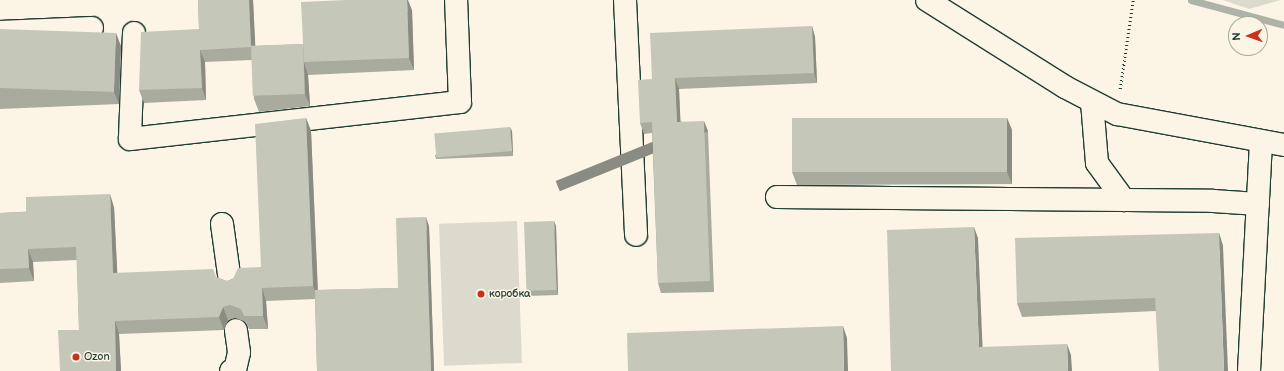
<!DOCTYPE html>
<html>
<head>
<meta charset="utf-8">
<style>
  body { margin:0 }
  #map { position:relative; width:1284px; height:371px; overflow:hidden; background:#fcf5e5; font-family:"Balsamiq Sans",sans-serif }
  div>[style] { position:absolute }
  [style*='--x'] { left:calc(var(--x)*1px); top:calc(var(--y)*1px); width:calc(var(--w)*1px); rotate:calc(var(--a)*1deg) }
  .green>* { inset:0; background:#dcdacc; transform-origin:0 0 }
  .stream>* { height:7px; margin:-3.5px; padding:0 3.5px; transform-origin:3.5px; border-radius:3.5px; background:#aeb3a7 }
  .path>* { height:2.5px; margin-top:-1.25px; transform-origin:0; background:repeating-linear-gradient(90deg,#1f3d34 0 1px,transparent 0 4px) }
  .roads { filter:drop-shadow(1px 0 #1f3d34) drop-shadow(-1px 0 #1f3d34) drop-shadow(0 1px #1f3d34) drop-shadow(0 -1px #1f3d34) }
  .minor>* { height:22px; margin:-11px; padding:0 11px; transform-origin:11px; border-radius:11px; background:#fcf5e5 }
  .wall>* { inset:0; background:#a9ab9f }
  .shaded-wall>* { inset:0; background:#8a8b82; transform-origin:0 0 }
  .building>* { inset:0; background:#c5c7b9; transform-origin:0 0 }
  .dots>* { width:11px; height:11px; translate:-50% -50%; box-sizing:border-box; border:2px solid #fcf5e5; border-radius:50% }
  span { translate:-50% -50%; white-space:nowrap; text-align:center; line-height:1.15; -webkit-text-stroke:3px #fcf5e5; paint-order:stroke }
  .poi-label { font-size:11px; color:#1f3d34 }
  .left { translate:0 -50%; text-align:left }
  .north { position:absolute; left:1228px; top:16px; width:40px; height:40px; box-sizing:border-box; background:#fcf5e5; border:1px solid #a4ab9e; border-radius:50%; rotate:268deg; font-size:11px; font-weight:700; line-height:16px; text-align:center; color:#1f3d34 }
  .north::after { content:''; display:block; margin:auto; width:14px; height:18px; background:#c8321e; clip-path:polygon(50% 0,100% 100%,50% 72%,0 100%) }
</style>
</head>
<body>
<div id="map">
  <div class="green">
    <i style="clip-path:polygon(1223px 0,1281px 0,1249px 9px)"></i>
    <i style="left:517px;top:221px;width:142px;height:78px;rotate:88deg"></i>
  </div>
  <div class="stream">
    <i style="--x:1191;--y:0;--w:96;--a:15"></i>
  </div>
  <div class="path">
    <i style="--x:1120;--y:89;--w:90;--a:-81.7"></i>
  </div>
  <div class="roads">
    <div class="minor">
      <i style="--x:625;--y:0;--w:235;--a:87.3"></i>
      <i style="--x:927;--y:0;--w:163;--a:32.2"></i>
      <i style="--x:1065;--y:87;--w:59;--a:27.4"></i>
      <i style="--x:1117;--y:114;--w:170;--a:10.5"></i>
      <i style="--x:0;--y:32;--w:92;--a:-2.5"></i>
      <i style="--x:134;--y:33;--w:106;--a:92.2"></i>
      <i style="--x:130;--y:139;--w:332;--a:-6.4"></i>
      <i style="--x:460;--y:102;--w:102;--a:-92.2"></i>
      <i style="--x:1092;--y:102;--w:61;--a:85.3"></i>
      <i style="--x:1097;--y:163;--w:46;--a:53.9"></i>
      <i style="--x:777;--y:197;--w:436;--a:0.5"></i>
      <i style="--x:1213;--y:201;--w:45;--a:3.8"></i>
      <i style="--x:222;--y:224;--w:59;--a:82.1"></i>
      <i style="--x:231;--y:371;--w:4;--a:-14"></i>
      <i style="--x:235;--y:370;--w:18;--a:-77"></i>
      <i style="--x:239;--y:352;--w:22;--a:-98"></i>
      <i style="--x:1249;--y:371;--w:230;--a:-87"></i>
    </div>
  </div>
  <div class="wall">
    <i style="clip-path:polygon(198px 0,253px 0,255px 46px,303px 44px,412px 10px,414px 70px,308px 75px,310px 106px,259px 112px,254px 99px,252px 60px,205px 62px,206px 100px,144px 103px,139px 90px,199px 29px)"></i>
    <i style="clip-path:polygon(812px 26px,815px 37px,817px 83px,679px 89px,680px 121px,708px 131px,714px 292px,661px 293px,658px 283px,652px 133px,644px 134px,640px 123px,652px 79px)"></i>
    <i style="clip-path:polygon(0 37px,121px 46px,119px 104px,0 109px)"></i>
    <i style="clip-path:polygon(306px 118px,311px 131px,318px 290px,398px 288px,429px 226px,434px 371px,317px 371px,315px 299px,266px 301px,268px 329px,249px 329px,246px 322px,235px 318px,228px 320px,224px 330px,119px 334px,121px 371px,60px 371px,79px 330px,77px 260px,33px 262px,34px 281px,0 283px,0 213px,114px 207px,117px 273px,216px 277px,227px 281px,261px 267px)"></i>
    <i style="clip-path:polygon(1007px 118px,1012px 130px,1012px 184px,797px 185px,792px 172px)"></i>
    <i style="clip-path:polygon(512px 131px,513px 156px,436px 159px,435px 155px)"></i>
    <i style="clip-path:polygon(556px 226px,558px 295px,528px 296px,526px 292px)"></i>
    <i style="clip-path:polygon(1219px 233px,1223px 246px,1156px 311px,1022px 317px,1017px 303px)"></i>
  </div>
  <div class="shaded-wall">
    <i style="clip-path:polygon(249px 0,253px 0,256px 59px,251px 47px)"></i>
    <i style="clip-path:polygon(407px 0,408px 0,412px 10px,414px 70px,409px 58px)"></i>
    <i style="clip-path:polygon(812px 26px,815px 37px,817px 83px,814px 73px)"></i>
    <i style="clip-path:polygon(116px 33px,121px 46px,119px 104px,114px 92px)"></i>
    <i style="clip-path:polygon(200px 50px,205px 62px,206px 100px,202px 88px)"></i>
    <i style="clip-path:polygon(304px 62px,308px 75px,310px 106px,305px 94px)"></i>
    <i style="clip-path:polygon(675px 78px,679px 89px,681px 132px,677px 122px)"></i>
    <i style="clip-path:polygon(306px 118px,311px 131px,318px 299px,313px 286px)"></i>
    <i style="clip-path:polygon(1007px 118px,1012px 130px,1012px 184px,1007px 172px)"></i>
    <i style="left:704px;top:121px;width:11px;height:160px;rotate:68deg"></i>
    <i style="clip-path:polygon(510px 127px,512px 131px,513px 156px,512px 151px)"></i>
    <i style="clip-path:polygon(110px 194px,114px 207px,118px 286px,113px 273px)"></i>
    <i style="clip-path:polygon(426px 217px,429px 226px,434px 371px,431px 371px)"></i>
    <i style="clip-path:polygon(554px 221px,556px 226px,558px 295px,557px 290px)"></i>
    <i style="clip-path:polygon(974px 227px,978px 238px,983px 358px,979px 347px)"></i>
    <i style="clip-path:polygon(1219px 233px,1223px 246px,1228px 371px,1224px 371px)"></i>
    <i style="clip-path:polygon(28px 249px,33px 262px,34px 281px,29px 268px)"></i>
    <i style="clip-path:polygon(262px 288px,266px 301px,268px 329px,263px 316px)"></i>
    <i style="clip-path:polygon(223px 307px,228px 320px,224px 330px,219px 317px)"></i>
    <i style="clip-path:polygon(115px 321px,119px 334px,121px 371px,116px 371px)"></i>
    <i style="clip-path:polygon(843px 326px,847px 338px,848px 371px,844px 371px)"></i>
    <i style="clip-path:polygon(1067px 344px,1071px 355px,1072px 371px,1068px 371px)"></i>
  </div>
  <div class="building">
    <i style="clip-path:polygon(198px 0,249px 0,251px 47px,200px 50px,202px 88px,139px 90px,141px 32px,199px 29px)"></i>
    <i style="clip-path:polygon(346px 0,407px 0,409px 58px,304px 62px,301px 2px)"></i>
    <i style="clip-path:polygon(812px 26px,814px 73px,675px 78px,677px 122px,704px 121px,710px 281px,658px 283px,652px 122px,640px 123px,638px 80px,652px 79px,650px 33px)"></i>
    <i style="left:116px;top:33px;width:59px;height:116px;rotate:92deg"></i>
    <i style="left:303px;top:44px;width:50px;height:52px;rotate:88deg"></i>
    <i style="clip-path:polygon(306px 118px,313px 286px,262px 288px,263px 316px,244px 316px,241px 309px,230px 305px,223px 307px,219px 317px,115px 321px,116px 371px,60px 371px,58px 330px,79px 330px,76px 247px,28px 249px,29px 268px,0 269px,0 213px,26px 212px,26px 197px,110px 194px,113px 273px,213px 269px,216px 277px,227px 281px,233px 279px,238px 268px,261px 267px,255px 124px)"></i>
    <i style="left:1007px;top:118px;width:54px;height:215px;rotate:90deg"></i>
    <i style="left:510px;top:127px;width:24px;height:76px;rotate:85deg"></i>
    <i style="clip-path:polygon(426px 217px,431px 371px,317px 371px,315px 290px,398px 288px,396px 218px)"></i>
    <i style="left:554px;top:221px;width:69px;height:30px;rotate:88deg"></i>
    <i style="clip-path:polygon(974px 227px,979px 347px,1067px 344px,1068px 371px,891px 371px,887px 230px)"></i>
    <i style="clip-path:polygon(1219px 233px,1224px 371px,1159px 371px,1155px 298px,1017px 303px,1015px 238px)"></i>
    <i style="clip-path:polygon(843px 326px,844px 371px,628px 371px,627px 333px)"></i>
  </div>
  <div class="dots">
    <i style="left:481px;top:294px;background:#c8321e"></i>
    <i style="left:76px;top:357px;background:#c8321e"></i>
  </div>
  <div class="poi-label">
    <span class="left" style="left:489px;top:294px">коробка</span>
    <span class="left" style="left:84px;top:357px">Ozon</span>
  </div>
  <div class="north">N</div>
</div>
</body>
</html>
